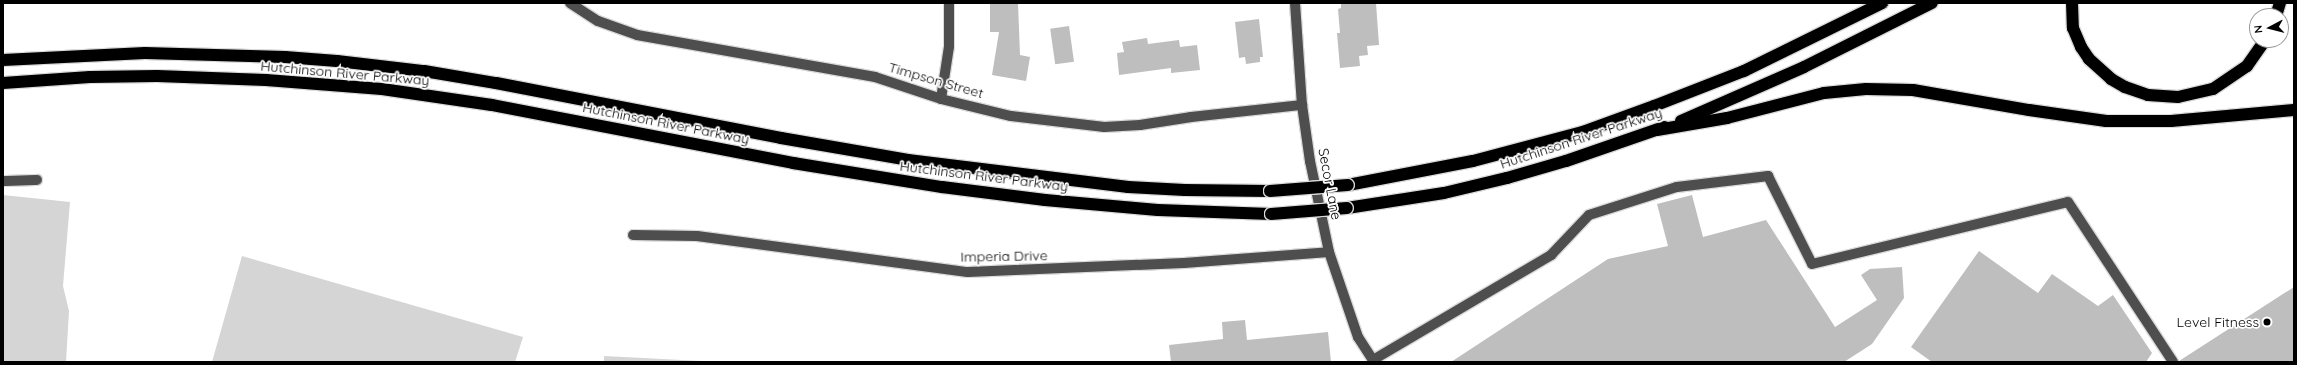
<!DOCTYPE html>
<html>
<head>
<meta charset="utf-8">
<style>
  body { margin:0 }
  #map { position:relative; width:2297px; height:365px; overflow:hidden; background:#fff; font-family:Quicksand,sans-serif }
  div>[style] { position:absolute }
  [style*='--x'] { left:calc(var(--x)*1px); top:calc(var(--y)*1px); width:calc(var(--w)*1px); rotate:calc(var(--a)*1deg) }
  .green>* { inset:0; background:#d5d5d5 }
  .building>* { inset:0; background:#bebebe; transform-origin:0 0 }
  .roads { filter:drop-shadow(1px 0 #dbdbdb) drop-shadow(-1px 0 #dbdbdb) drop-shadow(0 1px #dbdbdb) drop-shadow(0 -1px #dbdbdb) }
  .minor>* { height:10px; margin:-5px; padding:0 5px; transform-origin:5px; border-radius:5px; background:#4e4e4e }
  .highway>* { height:12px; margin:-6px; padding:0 6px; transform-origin:6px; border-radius:6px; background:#000 }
  .bridges { filter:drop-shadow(1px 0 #dbdbdb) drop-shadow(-1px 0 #dbdbdb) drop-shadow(0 1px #dbdbdb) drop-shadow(0 -1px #dbdbdb) }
  .highway-bridge>* { height:12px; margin:-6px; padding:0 6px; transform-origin:6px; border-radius:6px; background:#000 }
  .dots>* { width:11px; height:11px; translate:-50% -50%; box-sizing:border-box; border:2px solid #fff; border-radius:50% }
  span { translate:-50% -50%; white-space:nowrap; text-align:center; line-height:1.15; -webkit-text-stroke:3.5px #fff; paint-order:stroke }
  .street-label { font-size:14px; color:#000 }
  .poi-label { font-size:14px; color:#000 }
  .right { translate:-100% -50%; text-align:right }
  .frame { position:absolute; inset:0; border:4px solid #000; pointer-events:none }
  .north { position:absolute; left:2249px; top:8px; width:40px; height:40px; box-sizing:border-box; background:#fff; border:1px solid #999; border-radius:50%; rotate:263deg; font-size:11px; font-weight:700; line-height:16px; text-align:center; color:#000 }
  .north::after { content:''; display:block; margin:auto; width:14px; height:18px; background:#000; clip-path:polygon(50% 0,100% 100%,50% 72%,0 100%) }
</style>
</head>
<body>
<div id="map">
  <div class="green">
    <i style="clip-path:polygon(3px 195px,70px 202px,63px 286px,69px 311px,66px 362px,3px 362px)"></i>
    <i style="clip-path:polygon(242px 256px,523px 337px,515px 362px,212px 362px)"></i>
    <i style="clip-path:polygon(604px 356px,702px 361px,701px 362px,604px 362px)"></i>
  </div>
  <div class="building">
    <i style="clip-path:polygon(1018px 3px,1020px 55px,1030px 57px,1026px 81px,992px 75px,999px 32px,990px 32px,990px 4px)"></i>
    <i style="clip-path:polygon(1341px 3px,1376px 3px,1379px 45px,1367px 46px,1368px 55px,1359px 56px,1360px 66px,1340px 68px,1337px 33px,1340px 33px,1338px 9px,1341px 8px)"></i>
    <i style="clip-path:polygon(1259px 19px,1263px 57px,1260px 57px,1260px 62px,1246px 64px,1245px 57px,1239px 58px,1235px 22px)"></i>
    <i style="left:1069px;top:26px;width:36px;height:19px;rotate:82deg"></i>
    <i style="clip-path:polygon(1147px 38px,1148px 44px,1179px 40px,1180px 47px,1197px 45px,1200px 70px,1171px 73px,1171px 68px,1119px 75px,1117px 53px,1124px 52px,1122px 42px)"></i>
    <i style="clip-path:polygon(1692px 195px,1703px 237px,1766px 220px,1835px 327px,1877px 300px,1861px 275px,1870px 269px,1902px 267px,1904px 298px,1872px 344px,1844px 362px,1451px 362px,1608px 259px,1668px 246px,1657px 204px)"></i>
    <i style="clip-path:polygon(1979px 251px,2038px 293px,2052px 274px,2098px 306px,2113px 295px,2152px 353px,2146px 362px,1932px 362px,1911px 347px)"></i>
    <i style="clip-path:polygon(2294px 287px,2294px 362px,2179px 362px,2179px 361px)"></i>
    <i style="clip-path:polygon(1245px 320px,1247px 340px,1328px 332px,1331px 362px,1171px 362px,1169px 345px,1223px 339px,1222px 322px)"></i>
  </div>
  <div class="roads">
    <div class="minor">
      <i style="--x:570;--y:3;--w:33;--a:33"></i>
      <i style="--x:598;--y:21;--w:41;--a:19.7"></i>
      <i style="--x:637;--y:35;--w:242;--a:10"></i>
      <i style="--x:875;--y:77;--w:70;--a:18.4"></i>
      <i style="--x:941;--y:99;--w:72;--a:13.7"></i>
      <i style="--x:1011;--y:116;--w:94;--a:6.7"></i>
      <i style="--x:1104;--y:127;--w:36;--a:-3"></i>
      <i style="--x:1140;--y:125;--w:52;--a:-8.9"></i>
      <i style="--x:1191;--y:117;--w:112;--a:-6.2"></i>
      <i style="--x:1295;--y:3;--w:102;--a:86.1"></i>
      <i style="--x:1302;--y:105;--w:57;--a:81.9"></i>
      <i style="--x:1310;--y:161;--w:93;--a:78.2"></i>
      <i style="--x:1329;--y:252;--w:90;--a:71.2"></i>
      <i style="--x:1358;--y:337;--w:30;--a:57"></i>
      <i style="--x:941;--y:99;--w:53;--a:-81.3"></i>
      <i style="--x:949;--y:47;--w:44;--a:-90"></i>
      <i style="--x:3;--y:181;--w:34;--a:-2"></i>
      <i style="--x:633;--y:235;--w:64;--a:0.9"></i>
      <i style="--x:697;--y:236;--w:273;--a:7.6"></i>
      <i style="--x:968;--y:272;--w:216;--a:-2.4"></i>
      <i style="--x:1184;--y:263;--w:145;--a:-4.3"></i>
      <i style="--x:1373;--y:360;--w:207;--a:-30.5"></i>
      <i style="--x:1551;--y:255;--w:55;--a:-46.5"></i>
      <i style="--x:1589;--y:215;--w:92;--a:-17.7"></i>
      <i style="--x:1677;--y:187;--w:92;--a:-6.9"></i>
      <i style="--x:1768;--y:176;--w:98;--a:63.4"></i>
      <i style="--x:1812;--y:264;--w:263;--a:-13.6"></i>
      <i style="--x:2068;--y:202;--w:191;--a:56.7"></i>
    </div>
    <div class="highway">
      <i style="--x:2072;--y:3;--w:25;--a:88"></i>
      <i style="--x:2073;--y:28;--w:21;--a:67"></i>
      <i style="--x:2081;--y:47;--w:14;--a:56"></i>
      <i style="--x:2089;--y:59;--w:30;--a:42"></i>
      <i style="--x:2111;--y:79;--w:16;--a:30"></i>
      <i style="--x:2125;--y:87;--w:24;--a:19"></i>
      <i style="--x:2148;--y:95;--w:30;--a:4"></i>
      <i style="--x:2178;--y:97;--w:36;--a:-13"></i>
      <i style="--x:2213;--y:89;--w:41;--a:-34.1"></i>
      <i style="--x:2247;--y:66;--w:32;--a:-55"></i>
      <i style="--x:2276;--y:16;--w:14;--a:-73"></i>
      <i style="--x:3;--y:60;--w:142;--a:-2.8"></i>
      <i style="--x:145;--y:53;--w:140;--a:1.6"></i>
      <i style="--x:285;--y:57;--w:52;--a:4.4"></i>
      <i style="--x:337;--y:61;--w:88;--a:6.6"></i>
      <i style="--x:424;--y:71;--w:73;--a:9.5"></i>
      <i style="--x:496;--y:83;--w:290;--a:10.9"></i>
      <i style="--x:781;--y:138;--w:129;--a:9.8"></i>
      <i style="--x:908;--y:160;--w:222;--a:7"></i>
      <i style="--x:1128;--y:187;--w:57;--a:3"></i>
      <i style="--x:1185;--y:190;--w:85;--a:0.7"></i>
      <i style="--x:3;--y:83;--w:87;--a:-3.9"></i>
      <i style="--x:90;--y:77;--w:67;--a:-0.9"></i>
      <i style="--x:157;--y:76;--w:109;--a:2.1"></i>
      <i style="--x:266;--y:80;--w:116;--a:4.4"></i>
      <i style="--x:382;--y:89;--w:111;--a:8.3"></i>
      <i style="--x:492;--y:105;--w:307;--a:10.9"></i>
      <i style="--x:793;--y:163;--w:151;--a:9.2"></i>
      <i style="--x:942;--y:187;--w:104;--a:7.2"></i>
      <i style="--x:1045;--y:200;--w:113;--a:5.1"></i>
      <i style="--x:1158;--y:210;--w:113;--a:2"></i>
      <i style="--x:1681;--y:121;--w:134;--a:-23.7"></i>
      <i style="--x:1804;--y:67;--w:143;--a:-26.6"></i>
      <i style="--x:1657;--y:130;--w:71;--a:-9.7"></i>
      <i style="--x:1727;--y:118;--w:100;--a:-14.5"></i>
      <i style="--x:1824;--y:93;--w:42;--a:-5.4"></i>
      <i style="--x:1866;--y:89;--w:47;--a:1.2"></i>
      <i style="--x:1913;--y:90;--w:118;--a:9.8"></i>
      <i style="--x:2029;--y:110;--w:78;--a:8.1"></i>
      <i style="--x:2106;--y:121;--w:65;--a:0"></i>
      <i style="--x:2171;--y:121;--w:123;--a:-5.1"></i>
      <i style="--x:1348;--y:185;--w:127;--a:-10.9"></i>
      <i style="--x:1473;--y:161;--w:114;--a:-14.8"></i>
      <i style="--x:1583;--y:132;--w:76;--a:-20.1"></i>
      <i style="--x:1654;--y:106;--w:97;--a:-21.3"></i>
      <i style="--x:1744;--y:71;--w:154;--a:-26.2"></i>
      <i style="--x:1347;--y:208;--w:98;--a:-8.8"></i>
      <i style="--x:1444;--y:193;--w:65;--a:-13.4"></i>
      <i style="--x:1507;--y:178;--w:61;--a:-16.1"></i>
      <i style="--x:1566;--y:161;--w:104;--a:-19.1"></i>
    </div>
  </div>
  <div class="bridges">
    <div class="highway-bridge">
      <i style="--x:1270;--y:191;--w:78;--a:-4.4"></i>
      <i style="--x:1271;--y:214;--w:76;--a:-4.5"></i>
    </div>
  </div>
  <div class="dots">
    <i style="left:2267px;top:322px;background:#000"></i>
  </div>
  <div class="street-label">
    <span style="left:345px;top:73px;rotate:5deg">Hutchinson River Parkway</span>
    <span style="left:936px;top:80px;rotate:16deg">Timpson Street</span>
    <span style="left:666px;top:123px;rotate:11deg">Hutchinson River Parkway</span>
    <span style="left:1581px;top:138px;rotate:-18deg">Hutchinson River Parkway</span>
    <span style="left:984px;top:176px;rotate:7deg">Hutchinson River Parkway</span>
    <span style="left:1330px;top:184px;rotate:79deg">Secor Lane</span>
    <span style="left:1004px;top:256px;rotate:-1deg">Imperia Drive</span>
  </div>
  <div class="poi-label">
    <span class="right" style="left:2259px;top:322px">Level Fitness</span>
  </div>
  <div class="frame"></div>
  <div class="north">N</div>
</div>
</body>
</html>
